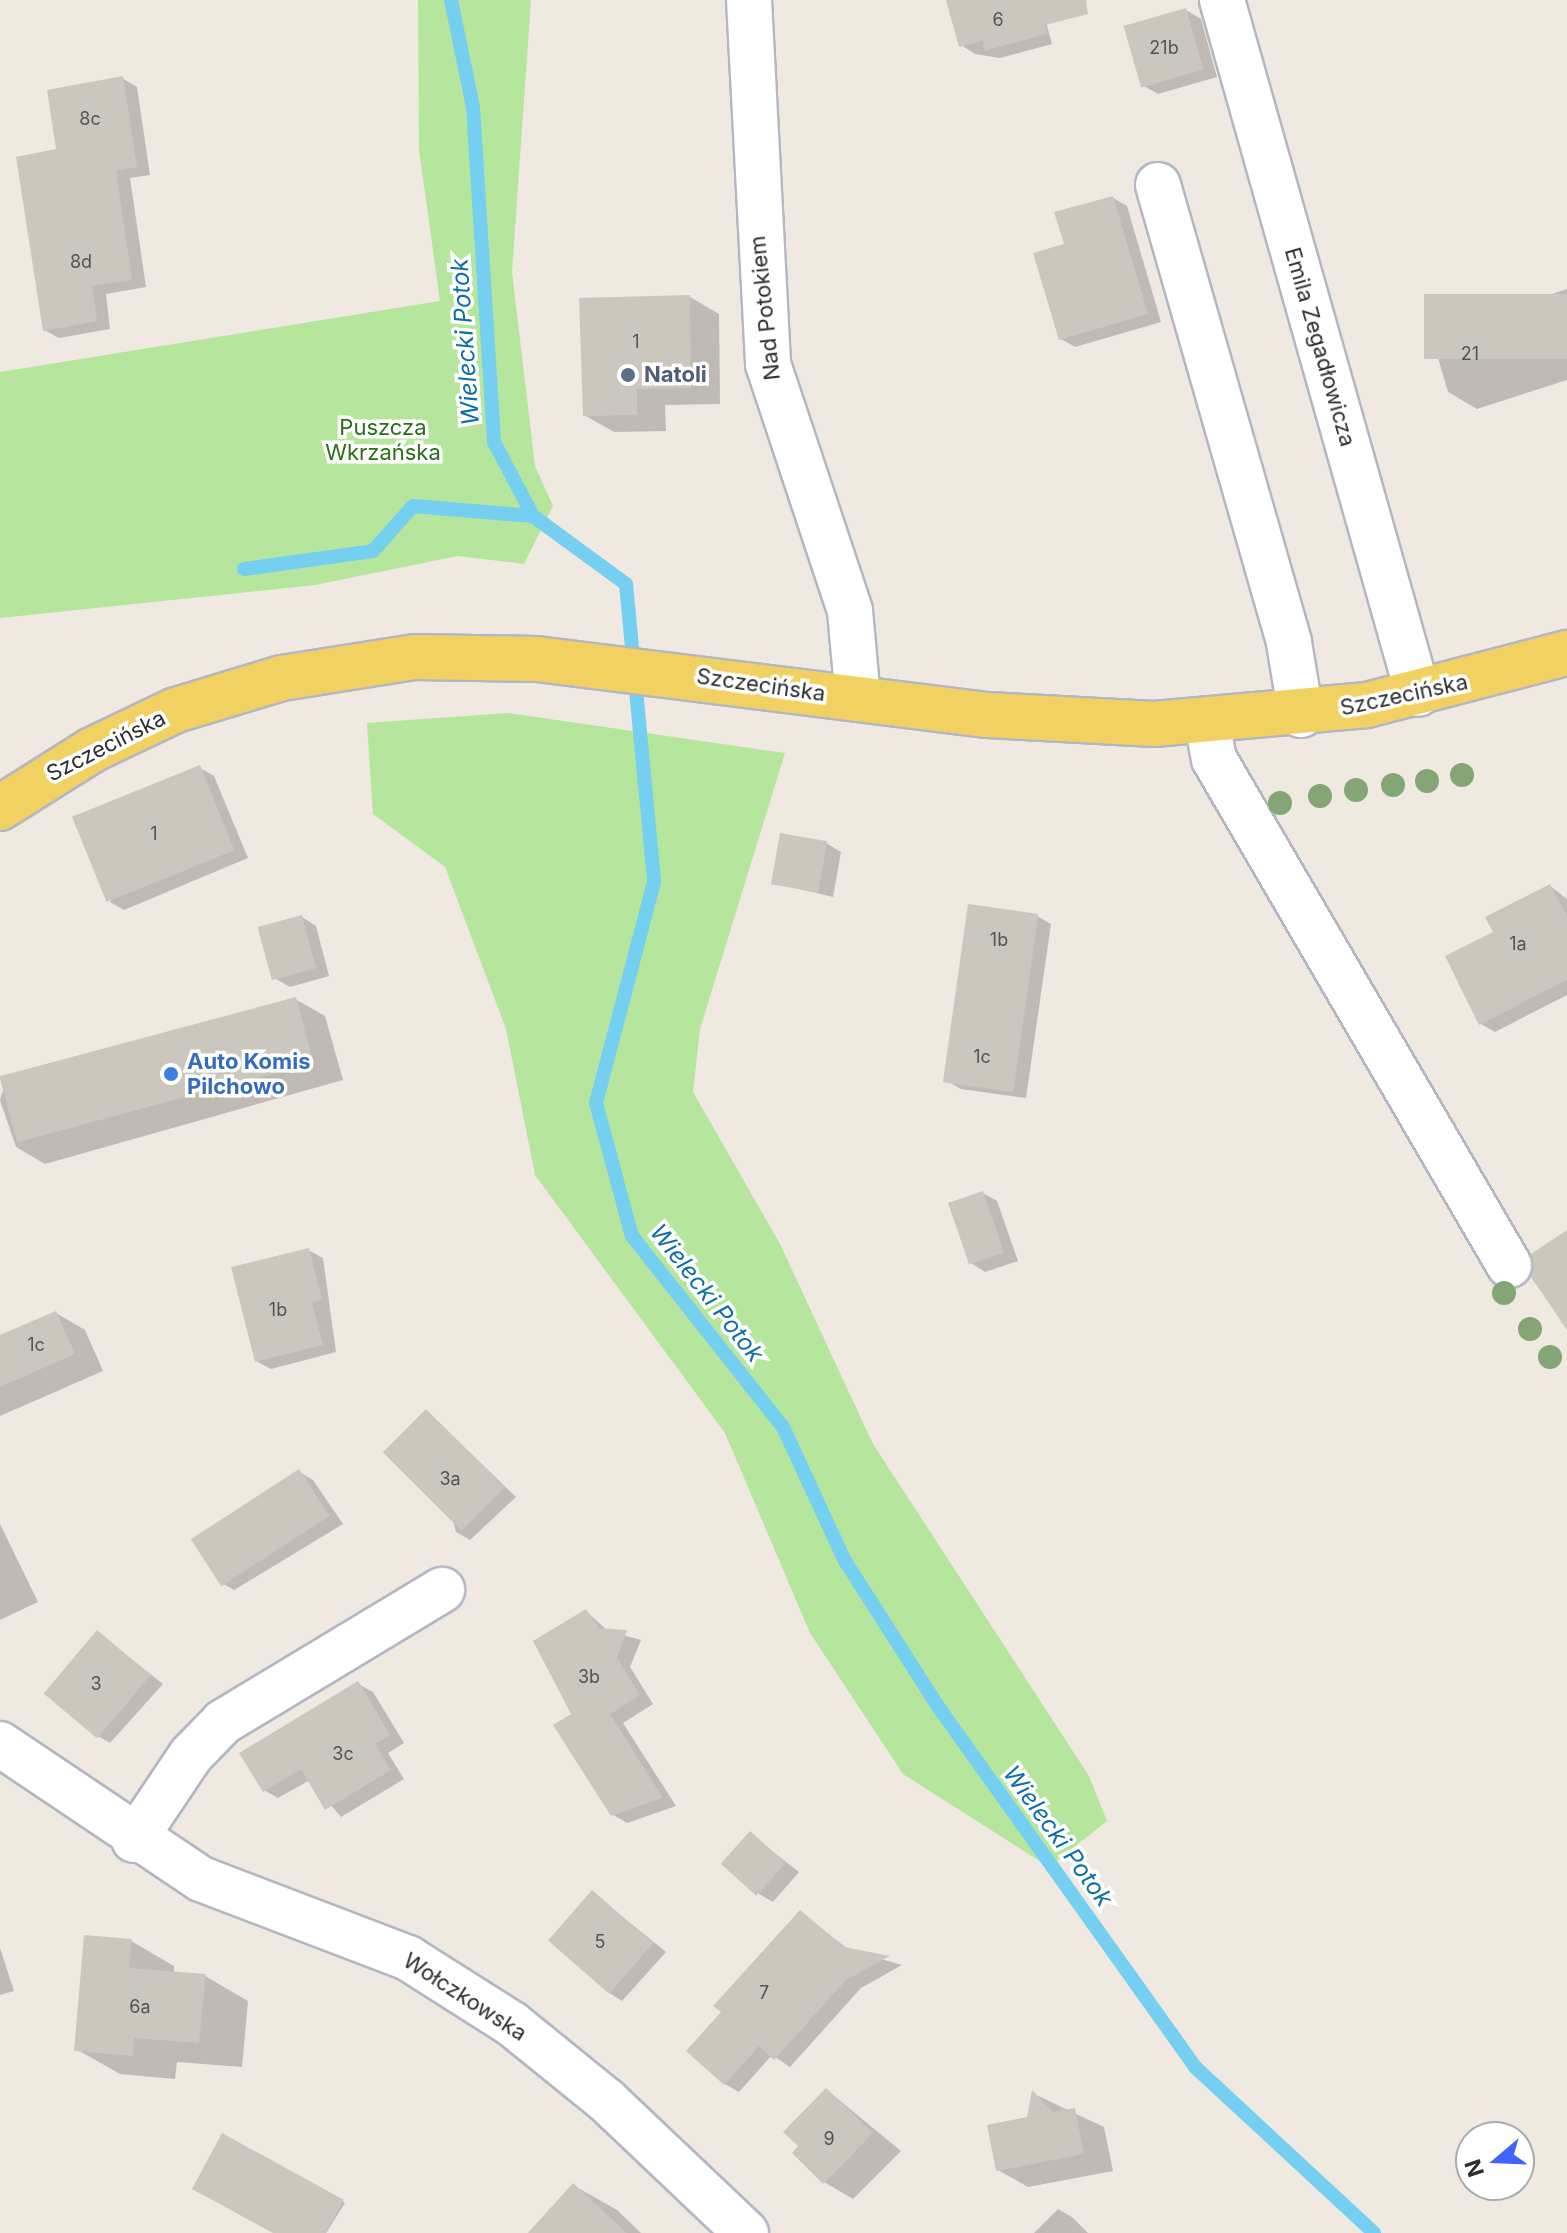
<!DOCTYPE html>
<html>
<head>
<meta charset="utf-8">
<style>
  body { margin:0 }
  #map { position:relative; width:1567px; height:2233px; overflow:hidden; background:#efe9e1; font-family:Inter,sans-serif }
  div>[style] { position:absolute }
  [style*='--x'] { left:calc(var(--x)*1px); top:calc(var(--y)*1px); width:calc(var(--w)*1px); rotate:calc(var(--a)*1deg) }
  .green>* { inset:0; background:#b6e59e }
  .shadow>* { inset:0; background:#0003 }
  .stream>* { height:14px; margin:-7px; padding:0 7px; transform-origin:7px; border-radius:7px; background:#75cff0 }
  .building>* { inset:0; background:#cbc7bf; transform-origin:0 0 }
  .roads { filter:drop-shadow(2px 0 #b4b7c1) drop-shadow(-2px 0 #b4b7c1) drop-shadow(0 2px #b4b7c1) drop-shadow(0 -2px #b4b7c1) }
  .minor>* { height:44px; margin:-22px; padding:0 22px; transform-origin:22px; border-radius:22px; background:#fff }
  .major>* { height:44px; margin:-22px; padding:0 22px; transform-origin:22px; border-radius:22px; background:#f2d163 }
  .trees>* { width:24px; height:24px; margin:-12px; border-radius:50%; background:#84a574 }
  .dots>* { width:22px; height:22px; translate:-50% -50%; box-sizing:border-box; border:4px solid #fff; border-radius:50% }
  span { translate:-50% -50%; white-space:nowrap; text-align:center; line-height:1.15; -webkit-text-stroke:7px #fff; paint-order:stroke }
  .number-label { font-size:18px; color:#555452 }
  .number-label span { -webkit-text-stroke-width:0 }
  .street-label { font-size:22px; color:#2e2e2e }
  .service-label { font-size:22px; color:#4e5e75; font-weight:700 }
  .left { translate:0 -50%; text-align:left }
  .park-label { font-size:22px; color:#2c6e1b }
  .shop-label { font-size:22px; color:#366cbe; font-weight:700 }
  .water-label { font-size:24px; color:#0d6fa3; font-style:italic }
  .north { position:absolute; left:1455px; top:2121px; width:80px; height:80px; box-sizing:border-box; background:#fff; border:2px solid #ababab; border-radius:50%; rotate:251deg; font-size:22px; font-weight:700; line-height:32px; text-align:center; color:#2e2e2e }
  .north::after { content:''; display:block; margin:auto; width:28px; height:36px; background:#4264fb; clip-path:polygon(50% 0,100% 100%,50% 72%,0 100%) }
</style>
</head>
<body>
<div id="map">
  <div class="green">
    <i style="clip-path:polygon(418px 0,531px 0,512px 272px,535px 466px,553px 506px,524px 564px,458px 556px,315px 585px,0 618px,0 372px,440px 301px,419px 150px)"></i>
    <i style="clip-path:polygon(508px 713px,785px 753px,700px 1029px,693px 1092px,780px 1244px,873px 1444px,1089px 1776px,1107px 1821px,1049px 1867px,903px 1774px,810px 1633px,725px 1433px,535px 1175px,506px 1029px,445px 867px,373px 814px,367px 723px)"></i>
  </div>
  <div class="shadow">
    <i style="clip-path:polygon(948px 0,1040px 0,1052px 44px,1000px 58px,975px 54px,961px 45px)"></i>
    <i style="clip-path:polygon(1186px 10px,1201px 19px,1217px 77px,1158px 94px,1144px 86px)"></i>
    <i style="clip-path:polygon(122px 78px,137px 87px,150px 175px,130px 178px,146px 287px,106px 294px,110px 329px,59px 338px,44px 330px,58px 151px)"></i>
    <i style="clip-path:polygon(1113px 198px,1127px 206px,1161px 322px,1075px 347px,1061px 339px)"></i>
    <i style="clip-path:polygon(1567px 289px,1567px 380px,1477px 409px,1448px 392px,1431px 334px)"></i>
    <i style="clip-path:polygon(690px 297px,719px 314px,720px 404px,665px 405px,666px 431px,614px 432px,584px 415px)"></i>
    <i style="clip-path:polygon(200px 768px,214px 776px,248px 858px,124px 910px,110px 902px)"></i>
    <i style="clip-path:polygon(826px 843px,841px 852px,833px 897px,774px 883px)"></i>
    <i style="clip-path:polygon(1550px 886px,1567px 899px,1567px 995px,1495px 1032px,1481px 1024px,1496px 933px)"></i>
    <i style="clip-path:polygon(1037px 916px,1051px 924px,1026px 1098px,961px 1089px,947px 1081px)"></i>
    <i style="clip-path:polygon(302px 917px,316px 926px,329px 976px,290px 987px,276px 979px)"></i>
    <i style="clip-path:polygon(295px 999px,325px 1016px,343px 1080px,45px 1164px,16px 1147px,0 1100px,7px 1078px)"></i>
    <i style="clip-path:polygon(983px 1193px,997px 1201px,1018px 1261px,985px 1272px,971px 1263px)"></i>
    <i style="clip-path:polygon(308px 1250px,323px 1258px,336px 1352px,271px 1369px,256px 1361px)"></i>
    <i style="clip-path:polygon(56px 1313px,85px 1330px,103px 1371px,0 1416px,0 1337px)"></i>
    <i style="clip-path:polygon(427px 1411px,516px 1497px,470px 1540px,456px 1532px)"></i>
    <i style="clip-path:polygon(299px 1472px,313px 1480px,343px 1524px,234px 1590px,220px 1582px)"></i>
    <i style="clip-path:polygon(0 1524px,38px 1602px,0 1620px)"></i>
    <i style="clip-path:polygon(586px 1611px,608px 1631px,641px 1640px,630px 1667px,653px 1704px,623px 1723px,676px 1806px,627px 1823px,612px 1814px,573px 1714px)"></i>
    <i style="clip-path:polygon(98px 1633px,163px 1684px,110px 1743px,96px 1735px)"></i>
    <i style="clip-path:polygon(358px 1684px,373px 1692px,404px 1743px,388px 1753px,404px 1779px,341px 1817px,310px 1780px,278px 1798px,264px 1790px)"></i>
    <i style="clip-path:polygon(750px 1834px,799px 1872px,773px 1902px,759px 1894px)"></i>
    <i style="clip-path:polygon(593px 1893px,666px 1952px,622px 2001px,608px 1992px)"></i>
    <i style="clip-path:polygon(801px 1912px,849px 1950px,902px 1965px,861px 1988px,790px 2067px,772px 2055px,739px 2092px,725px 2084px,724px 2012px)"></i>
    <i style="clip-path:polygon(131px 1941px,174px 1966px,174px 1973px,205px 1976px,248px 2001px,242px 2067px,177px 2062px,175px 2079px,120px 2074px,76px 2049px)"></i>
    <i style="clip-path:polygon(0 1948px,14px 1991px,0 1995px)"></i>
    <i style="clip-path:polygon(827px 2090px,901px 2151px,853px 2199px,824px 2182px,800px 2146px)"></i>
    <i style="clip-path:polygon(1034px 2094px,1104px 2127px,1113px 2171px,1028px 2187px,998px 2170px,1029px 2119px)"></i>
    <i style="clip-path:polygon(223px 2136px,345px 2203px,326px 2233px,276px 2233px)"></i>
    <i style="clip-path:polygon(573px 2185px,617px 2210px,641px 2233px,530px 2233px)"></i>
    <i style="clip-path:polygon(1058px 2209px,1072px 2217px,1088px 2233px,1034px 2233px)"></i>
  </div>
  <div class="stream">
    <i style="--x:451;--y:0;--w:109;--a:78.4"></i>
    <i style="--x:473;--y:107;--w:336;--a:86.4"></i>
    <i style="--x:494;--y:442;--w:84;--a:62.2"></i>
    <i style="--x:533;--y:516;--w:115;--a:36.2"></i>
    <i style="--x:626;--y:584;--w:299;--a:84.6"></i>
    <i style="--x:654;--y:882;--w:228;--a:104.7"></i>
    <i style="--x:596;--y:1103;--w:138;--a:74.9"></i>
    <i style="--x:632;--y:1236;--w:243;--a:51.7"></i>
    <i style="--x:783;--y:1427;--w:148;--a:65.2"></i>
    <i style="--x:845;--y:1561;--w:171;--a:57.4"></i>
    <i style="--x:937;--y:1705;--w:445;--a:54.5"></i>
    <i style="--x:1195;--y:2067;--w:244;--a:42.8"></i>
    <i style="--x:244;--y:569;--w:130;--a:-7.9"></i>
    <i style="--x:373;--y:551;--w:60;--a:-48.4"></i>
    <i style="--x:413;--y:506;--w:120;--a:4.8"></i>
  </div>
  <div class="building">
    <i style="clip-path:polygon(946px 0,1086px 0,1088px 14px,1045px 25px,1047px 34px,984px 51px,983px 41px,959px 47px)"></i>
    <i style="left:1186px;top:8px;width:64px;height:65px;rotate:74deg"></i>
    <i style="clip-path:polygon(123px 76px,137px 167px,116px 171px,132px 280px,92px 286px,97px 321px,43px 331px,16px 157px,56px 149px,47px 90px)"></i>
    <i style="clip-path:polygon(1113px 196px,1148px 314px,1059px 340px,1033px 253px,1064px 244px,1054px 212px)"></i>
    <i style="left:1567px;top:294px;width:65px;height:143px;rotate:90deg"></i>
    <i style="clip-path:polygon(690px 295px,691px 388px,637px 389px,637px 415px,583px 416px,579px 298px)"></i>
    <i style="left:200px;top:765px;width:92px;height:138px;rotate:68deg"></i>
    <i style="left:780px;top:833px;width:48px;height:52px;rotate:10deg"></i>
    <i style="clip-path:polygon(1550px 884px,1567px 916px,1567px 980px,1479px 1025px,1445px 956px,1493px 932px,1485px 917px)"></i>
    <i style="left:968px;top:904px;width:71px;height:180px;rotate:8deg"></i>
    <i style="left:302px;top:915px;width:55px;height:46px;rotate:75deg"></i>
    <i style="left:296px;top:997px;width:68px;height:307px;rotate:75deg"></i>
    <i style="left:983px;top:1191px;width:65px;height:37px;rotate:71deg"></i>
    <i style="clip-path:polygon(1567px 1230px,1567px 1330px,1531px 1277px,1531px 1254px)"></i>
    <i style="clip-path:polygon(309px 1248px,322px 1300px,312px 1303px,323px 1345px,255px 1362px,231px 1267px)"></i>
    <i style="clip-path:polygon(56px 1311px,75px 1354px,0 1387px,0 1335px)"></i>
    <i style="left:426px;top:1409px;width:111px;height:61px;rotate:45deg"></i>
    <i style="left:299px;top:1469px;width:56px;height:129px;rotate:57deg"></i>
    <i style="clip-path:polygon(586px 1609px,599px 1628px,627px 1630px,617px 1658px,640px 1695px,610px 1714px,663px 1798px,611px 1816px,553px 1725px,571px 1714px,533px 1641px)"></i>
    <i style="left:97px;top:1630px;width:70px;height:83px;rotate:40deg"></i>
    <i style="clip-path:polygon(358px 1681px,390px 1735px,375px 1744px,391px 1770px,325px 1810px,301px 1769px,263px 1792px,239px 1753px)"></i>
    <i style="left:750px;top:1831px;width:48px;height:44px;rotate:42deg"></i>
    <i style="left:592px;top:1890px;width:81px;height:67px;rotate:41deg"></i>
    <i style="clip-path:polygon(800px 1910px,844px 1947px,890px 1956px,846px 1980px,774px 2060px,759px 2046px,724px 2085px,686px 2051px,721px 2012px,713px 2006px)"></i>
    <i style="clip-path:polygon(84px 1935px,132px 1939px,129px 1968px,206px 1974px,199px 2043px,134px 2038px,133px 2056px,74px 2051px)"></i>
    <i style="clip-path:polygon(826px 2088px,873px 2133px,823px 2184px,792px 2153px,798px 2146px,783px 2132px)"></i>
    <i style="clip-path:polygon(1032px 2090px,1053px 2112px,1075px 2108px,1084px 2154px,996px 2171px,987px 2125px,1027px 2117px)"></i>
    <i style="clip-path:polygon(222px 2133px,344px 2200px,325px 2233px,273px 2233px,192px 2189px)"></i>
    <i style="clip-path:polygon(573px 2183px,627px 2233px,528px 2233px)"></i>
  </div>
  <div class="roads">
    <div class="minor">
      <i style="--x:749;--y:0;--w:364;--a:87"></i>
      <i style="--x:768;--y:364;--w:260;--a:71.6"></i>
      <i style="--x:850;--y:611;--w:88;--a:84.8"></i>
      <i style="--x:1222;--y:0;--w:721;--a:74.23"></i>
      <i style="--x:1158;--y:185;--w:476;--a:74"></i>
      <i style="--x:1289;--y:643;--w:73;--a:80.5"></i>
      <i style="--x:1207;--y:723;--w:37;--a:79"></i>
      <i style="--x:1214;--y:759;--w:586;--a:59.76"></i>
      <i style="--x:0;--y:1744;--w:242;--a:33.9"></i>
      <i style="--x:201;--y:1879;--w:222;--a:20.9"></i>
      <i style="--x:408;--y:1958;--w:123;--a:32.4"></i>
      <i style="--x:512;--y:2024;--w:121;--a:39"></i>
      <i style="--x:606;--y:2100;--w:193;--a:43.5"></i>
      <i style="--x:134;--y:1840;--w:102;--a:-56.2"></i>
      <i style="--x:191;--y:1755;--w:46;--a:-45.9"></i>
      <i style="--x:223;--y:1722;--w:256;--a:-31.1"></i>
    </div>
    <div class="major">
      <i style="--x:0;--y:808;--w:109;--a:-32.2"></i>
      <i style="--x:92;--y:750;--w:93;--a:-25.5"></i>
      <i style="--x:176;--y:710;--w:111;--a:-16.8"></i>
      <i style="--x:282;--y:678;--w:135;--a:-9"></i>
      <i style="--x:415;--y:657;--w:122;--a:0.9"></i>
      <i style="--x:537;--y:659;--w:454;--a:7.1"></i>
      <i style="--x:988;--y:715;--w:166;--a:3.1"></i>
      <i style="--x:1154;--y:724;--w:214;--a:-5.1"></i>
      <i style="--x:1367;--y:705;--w:207;--a:-14.6"></i>
    </div>
  </div>
  <div class="trees">
    <i style="left:1462px;top:775px"></i>
    <i style="left:1427px;top:781px"></i>
    <i style="left:1393px;top:785px"></i>
    <i style="left:1356px;top:790px"></i>
    <i style="left:1320px;top:796px"></i>
    <i style="left:1280px;top:803px"></i>
    <i style="left:1504px;top:1293px"></i>
    <i style="left:1530px;top:1329px"></i>
    <i style="left:1550px;top:1357px"></i>
  </div>
  <div class="dots">
    <i style="left:628px;top:375px;background:#5c6f8a"></i>
    <i style="left:171px;top:1074px;background:#3f7fe0"></i>
  </div>
  <div class="number-label">
    <span style="left:998px;top:20px">6</span>
    <span style="left:1164px;top:48px">21b</span>
    <span style="left:90px;top:119px">8c</span>
    <span style="left:81px;top:262px">8d</span>
    <span style="left:636px;top:342px">1</span>
    <span style="left:1470px;top:354px">21</span>
    <span style="left:154px;top:834px">1</span>
    <span style="left:999px;top:940px">1b</span>
    <span style="left:1518px;top:944px">1a</span>
    <span style="left:982px;top:1057px">1c</span>
    <span style="left:278px;top:1310px">1b</span>
    <span style="left:36px;top:1345px">1c</span>
    <span style="left:450px;top:1479px">3a</span>
    <span style="left:589px;top:1677px">3b</span>
    <span style="left:96px;top:1684px">3</span>
    <span style="left:343px;top:1754px">3c</span>
    <span style="left:600px;top:1942px">5</span>
    <span style="left:764px;top:1993px">7</span>
    <span style="left:140px;top:2007px">6a</span>
    <span style="left:829px;top:2139px">9</span>
  </div>
  <div class="street-label">
    <span style="left:765px;top:308px;rotate:-96deg">Nad Potokiem</span>
    <span style="left:1320px;top:347px;rotate:74deg">Emila Zegadłowicza</span>
    <span style="left:761px;top:685px;rotate:8deg">Szczecińska</span>
    <span style="left:1404px;top:695px;rotate:-12deg">Szczecińska</span>
    <span style="left:106px;top:746px;rotate:-27deg">Szczecińska</span>
    <span style="left:465px;top:1997px;rotate:33deg">Wołczkowska</span>
  </div>
  <div class="service-label">
    <span class="left" style="left:644px;top:375px">Natoli</span>
  </div>
  <div class="park-label">
    <span style="left:383px;top:440px">Puszcza<br>Wkrzańska</span>
  </div>
  <div class="shop-label">
    <span class="left" style="left:187px;top:1074px">Auto Komis<br>Pilchowo</span>
  </div>
  <div class="water-label">
    <span style="left:465px;top:342px;rotate:-94deg">Wielecki Potok</span>
    <span style="left:707px;top:1293px;rotate:52deg">Wielecki Potok</span>
    <span style="left:1058px;top:1836px;rotate:54deg">Wielecki Potok</span>
  </div>
  <div class="north">N</div>
</div>
</body>
</html>
